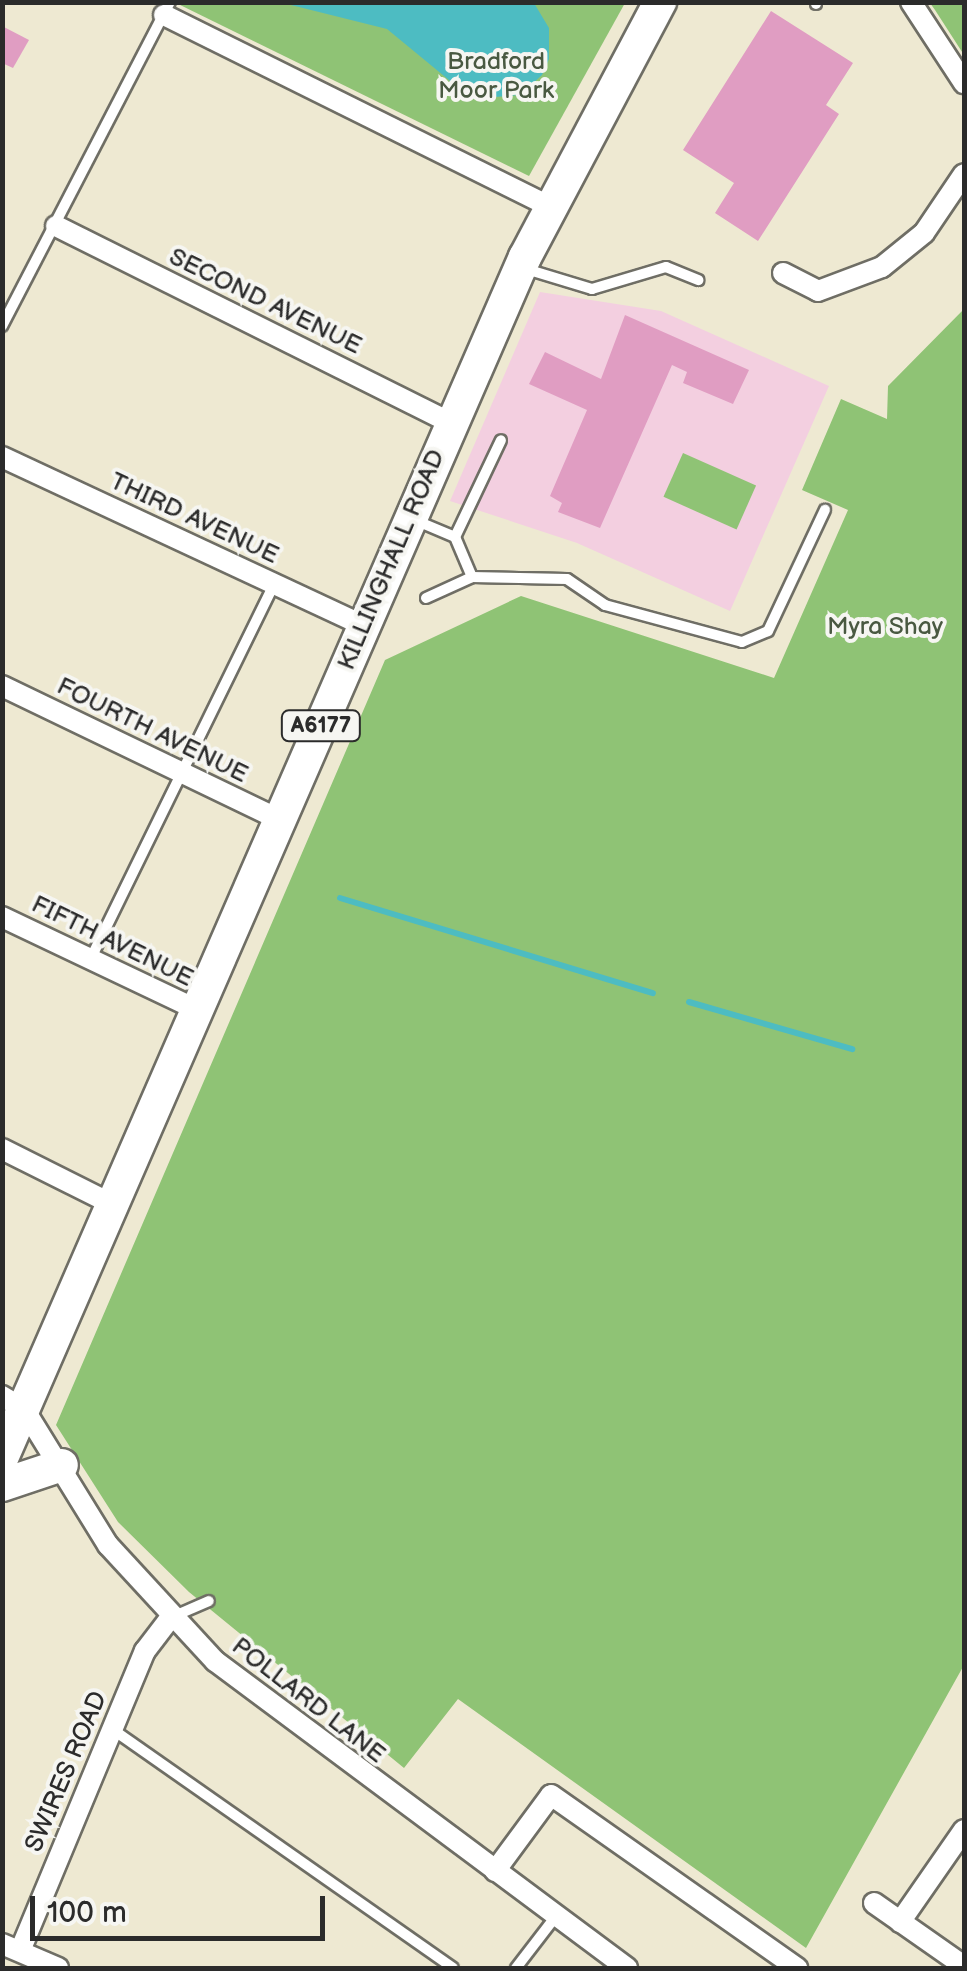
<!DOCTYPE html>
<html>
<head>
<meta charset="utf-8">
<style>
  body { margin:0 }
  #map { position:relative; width:967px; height:1971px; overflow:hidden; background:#eee9d2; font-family:"Balsamiq Sans",sans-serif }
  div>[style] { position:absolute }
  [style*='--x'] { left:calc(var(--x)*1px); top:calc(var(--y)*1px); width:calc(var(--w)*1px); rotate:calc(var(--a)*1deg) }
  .built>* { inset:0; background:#f3cfe0 }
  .green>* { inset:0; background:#8fc375; transform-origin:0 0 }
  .water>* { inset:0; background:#4dbcc2 }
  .stream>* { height:6px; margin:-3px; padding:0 3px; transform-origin:3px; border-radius:3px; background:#4dbcc2 }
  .building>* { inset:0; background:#e09dc2 }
  .roads { filter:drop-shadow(2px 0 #6f6e65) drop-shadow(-2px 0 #6f6e65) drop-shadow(0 2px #6f6e65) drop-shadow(0 -2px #6f6e65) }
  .service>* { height:10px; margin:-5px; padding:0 5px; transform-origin:5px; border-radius:5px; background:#fff }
  .minor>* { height:20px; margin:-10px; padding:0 10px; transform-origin:10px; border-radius:10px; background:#fff }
  .trunk>* { height:32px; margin:-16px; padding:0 16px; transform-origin:16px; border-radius:16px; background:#fff }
  span { translate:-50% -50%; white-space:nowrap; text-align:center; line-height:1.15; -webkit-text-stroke:8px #f6f6f2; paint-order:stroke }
  .shield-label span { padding:2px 8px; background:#f6f6f2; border:2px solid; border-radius:8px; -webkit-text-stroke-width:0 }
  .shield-label { font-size:22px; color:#2b2b2b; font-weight:700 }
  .park-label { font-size:25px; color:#495941 }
  .street-label { font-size:25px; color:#2b2b2b }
  .frame { position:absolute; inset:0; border:5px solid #2b2b2b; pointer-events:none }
  .scale { position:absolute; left:30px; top:1896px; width:295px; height:45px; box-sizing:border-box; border:5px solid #2b2b2b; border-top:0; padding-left:12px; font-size:30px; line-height:35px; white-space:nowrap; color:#2b2b2b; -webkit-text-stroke:8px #f6f6f2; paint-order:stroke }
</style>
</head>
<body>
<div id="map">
  <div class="built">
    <i style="clip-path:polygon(540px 292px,661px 311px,829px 386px,730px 611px,577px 543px,450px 501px)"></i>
  </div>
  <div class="green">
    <i style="clip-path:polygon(174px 2px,625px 3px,529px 176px)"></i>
    <i style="clip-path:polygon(930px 3px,964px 3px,964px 55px,935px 10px)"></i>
    <i style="clip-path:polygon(964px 309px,964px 1665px,806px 1948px,458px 1699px,404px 1768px,189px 1592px,118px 1522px,56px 1425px,385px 660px,521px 596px,774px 678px,848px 510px,802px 490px,841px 399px,887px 419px,888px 386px)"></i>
    <i style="left:683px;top:453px;width:80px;height:48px;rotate:24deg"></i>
  </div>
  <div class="water">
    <i style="clip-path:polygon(283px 3px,534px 3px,549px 28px,549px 59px,542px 75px,520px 95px,472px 99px,387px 29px)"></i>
  </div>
  <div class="stream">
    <i style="--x:340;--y:898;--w:327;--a:16.9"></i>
    <i style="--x:689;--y:1002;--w:170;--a:16.1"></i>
  </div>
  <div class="building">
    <i style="clip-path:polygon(771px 11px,853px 63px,826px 105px,839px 114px,758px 241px,715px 213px,734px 183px,683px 150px)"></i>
    <i style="clip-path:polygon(2px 26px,29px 40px,13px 68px,2px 63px)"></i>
    <i style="clip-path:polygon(625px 315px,749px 370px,733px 404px,683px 383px,687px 372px,672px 365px,600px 528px,558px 512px,562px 503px,550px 496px,587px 410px,529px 384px,545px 352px,601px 379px)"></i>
  </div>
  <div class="roads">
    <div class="service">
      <i style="--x:816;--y:2;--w:2;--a:90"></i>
      <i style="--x:526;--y:269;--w:69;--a:16.9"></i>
      <i style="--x:592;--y:289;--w:77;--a:-16.6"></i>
      <i style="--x:666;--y:267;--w:35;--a:22"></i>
      <i style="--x:2;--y:326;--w:365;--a:-62.6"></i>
      <i style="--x:417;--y:521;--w:41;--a:22.8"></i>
      <i style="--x:455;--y:537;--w:107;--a:-64.6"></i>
      <i style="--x:472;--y:577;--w:95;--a:1.2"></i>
      <i style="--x:567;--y:579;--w:46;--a:34.4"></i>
      <i style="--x:605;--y:605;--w:142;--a:15.1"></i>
      <i style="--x:742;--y:642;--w:28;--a:-23"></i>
      <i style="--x:768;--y:631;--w:134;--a:-64.8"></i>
      <i style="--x:426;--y:598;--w:51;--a:-24.5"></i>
      <i style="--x:472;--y:577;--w:43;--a:-113"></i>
      <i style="--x:91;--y:958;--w:416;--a:-63.9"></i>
      <i style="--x:172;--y:1617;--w:40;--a:-23.4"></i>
      <i style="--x:112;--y:1729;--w:416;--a:35"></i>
      <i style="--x:516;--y:1968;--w:66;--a:-52.4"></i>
    </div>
    <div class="minor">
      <i style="--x:911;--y:2;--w:97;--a:56.8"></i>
      <i style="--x:164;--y:15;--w:430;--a:26.4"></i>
      <i style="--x:56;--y:226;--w:441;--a:26.5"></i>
      <i style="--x:783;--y:273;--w:39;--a:27"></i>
      <i style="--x:818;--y:291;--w:68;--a:-20.6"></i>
      <i style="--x:882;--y:267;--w:54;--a:-39"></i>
      <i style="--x:924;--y:233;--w:71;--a:-55.9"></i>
      <i style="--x:2;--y:457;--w:400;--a:25"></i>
      <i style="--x:2;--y:686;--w:310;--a:25.7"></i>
      <i style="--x:2;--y:917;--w:219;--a:25.4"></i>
      <i style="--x:2;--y:1149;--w:121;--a:26.6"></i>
      <i style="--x:2;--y:1396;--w:26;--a:31"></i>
      <i style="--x:24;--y:1409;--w:160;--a:58.3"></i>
      <i style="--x:108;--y:1545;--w:158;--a:47.3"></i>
      <i style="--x:215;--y:1661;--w:514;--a:36.69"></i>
      <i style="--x:495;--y:1871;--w:94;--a:-53.6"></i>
      <i style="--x:551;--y:1795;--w:301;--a:35.1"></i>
      <i style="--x:874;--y:1903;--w:110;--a:35"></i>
      <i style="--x:900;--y:1922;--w:112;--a:-55.2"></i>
      <i style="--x:2;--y:1944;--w:61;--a:23.2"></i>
      <i style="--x:20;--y:1951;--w:325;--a:-67.4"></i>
      <i style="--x:145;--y:1651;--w:43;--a:-52.6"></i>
    </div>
    <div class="trunk">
      <i style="--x:2;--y:1458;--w:1310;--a:-66.47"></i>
      <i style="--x:525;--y:257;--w:289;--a:-62.1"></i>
      <i style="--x:2;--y:1485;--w:63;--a:-18.4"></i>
    </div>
  </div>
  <div class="shield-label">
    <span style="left:321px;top:726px">A6177</span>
  </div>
  <div class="park-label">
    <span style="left:496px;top:77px">Bradford<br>Moor Park</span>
    <span style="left:885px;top:627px">Myra Shay</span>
  </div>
  <div class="street-label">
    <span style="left:265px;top:302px;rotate:26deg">SECOND AVENUE</span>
    <span style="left:194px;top:519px;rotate:25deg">THIRD AVENUE</span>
    <span style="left:392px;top:560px;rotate:-67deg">KILLINGHALL ROAD</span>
    <span style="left:152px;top:731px;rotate:26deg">FOURTH AVENUE</span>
    <span style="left:112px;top:942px;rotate:26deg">FIFTH AVENUE</span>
    <span style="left:308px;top:1701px;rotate:38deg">POLLARD LANE</span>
    <span style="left:67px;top:1772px;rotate:-67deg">SWIRES ROAD</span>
  </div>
  <div class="frame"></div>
  <div class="scale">100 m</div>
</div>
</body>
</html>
